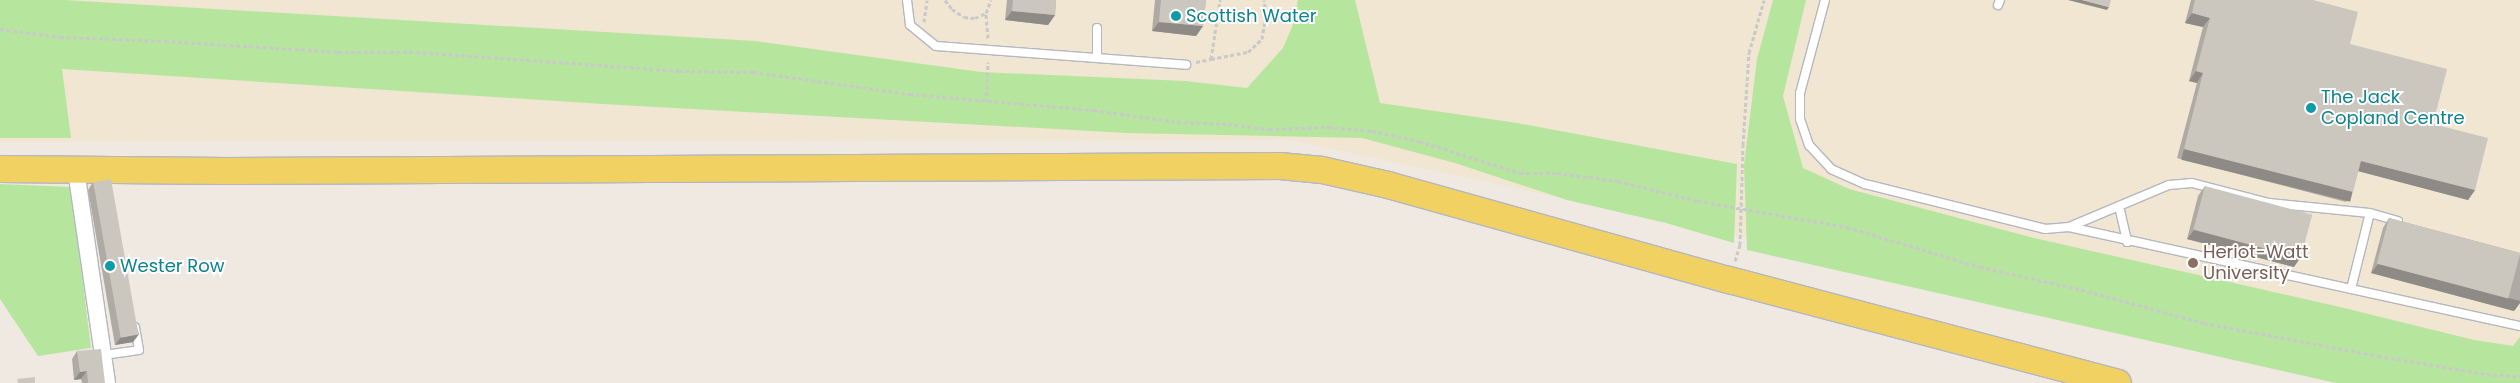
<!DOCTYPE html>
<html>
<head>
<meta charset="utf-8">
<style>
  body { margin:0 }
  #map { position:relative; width:2520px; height:383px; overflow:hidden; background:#efe9e1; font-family:Poppins,sans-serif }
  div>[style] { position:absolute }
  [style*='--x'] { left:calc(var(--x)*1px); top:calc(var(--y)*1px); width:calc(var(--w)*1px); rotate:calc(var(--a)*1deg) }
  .education>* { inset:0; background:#f0e6d1 }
  .green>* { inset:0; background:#b6e59e }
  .path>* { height:3px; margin-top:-1.5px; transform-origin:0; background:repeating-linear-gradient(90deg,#c9c9c9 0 4px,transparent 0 6.5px) }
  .roads { filter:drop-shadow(1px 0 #b4b7c1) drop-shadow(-1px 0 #b4b7c1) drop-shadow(0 1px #b4b7c1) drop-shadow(0 -1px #b4b7c1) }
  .service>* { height:8px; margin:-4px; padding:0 4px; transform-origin:4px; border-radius:4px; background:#fff }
  .minor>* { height:16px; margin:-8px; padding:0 8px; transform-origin:8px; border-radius:8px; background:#fff }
  .primary>* { height:26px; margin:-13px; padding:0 13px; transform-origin:13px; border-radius:13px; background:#f2d163 }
  .wall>* { inset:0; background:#afaba4 }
  .shaded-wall>* { inset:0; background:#8e8b86; transform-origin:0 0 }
  .building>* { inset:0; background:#cbc7bf; transform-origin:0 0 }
  .dots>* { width:14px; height:14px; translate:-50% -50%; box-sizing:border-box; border:2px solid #fff; border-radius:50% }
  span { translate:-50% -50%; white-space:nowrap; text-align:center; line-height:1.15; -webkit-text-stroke:4px #fff; paint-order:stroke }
  .culture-label { font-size:18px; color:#0d838f }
  .left { translate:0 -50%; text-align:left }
  .education-label { font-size:18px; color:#785e54 }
</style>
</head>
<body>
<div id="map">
  <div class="education">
    <i style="clip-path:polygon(0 0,2520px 0,2520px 383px,2430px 383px,1290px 140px,0 142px)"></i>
  </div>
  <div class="green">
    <i style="clip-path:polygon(0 0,64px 0,755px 41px,981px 72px,1185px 81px,1247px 88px,1283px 48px,1292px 27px,1298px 0,1355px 0,1380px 103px,1517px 123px,1737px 164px,1734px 243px,1666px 223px,1567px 200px,1455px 163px,1362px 138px,1127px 133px,603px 104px,62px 69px,71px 138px,0 138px)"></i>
    <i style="clip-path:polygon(1773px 0,1806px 0,1783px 96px,1803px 168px,1849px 189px,2034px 238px,2340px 307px,2474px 340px,2513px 346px,2520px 337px,2520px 383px,2336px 383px,1747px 250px,1744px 165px,1757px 59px)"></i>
    <i style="clip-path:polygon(0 184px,71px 187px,91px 348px,38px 356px,0 299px)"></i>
  </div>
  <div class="path">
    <i style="--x:945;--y:0;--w:11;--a:52"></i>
    <i style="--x:952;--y:9;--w:14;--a:34"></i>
    <i style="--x:964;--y:17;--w:11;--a:5"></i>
    <i style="--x:975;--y:18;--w:12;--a:-24"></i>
    <i style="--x:924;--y:22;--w:22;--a:-82"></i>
    <i style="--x:0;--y:29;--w:61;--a:7.6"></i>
    <i style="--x:60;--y:37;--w:105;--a:2.2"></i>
    <i style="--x:165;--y:41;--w:173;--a:3.6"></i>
    <i style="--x:338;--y:52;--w:78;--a:0"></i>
    <i style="--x:416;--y:52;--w:263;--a:4.1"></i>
    <i style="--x:678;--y:71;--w:75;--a:0.8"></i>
    <i style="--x:753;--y:72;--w:159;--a:8"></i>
    <i style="--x:910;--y:94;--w:185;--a:5"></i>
    <i style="--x:1094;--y:110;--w:84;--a:8.2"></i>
    <i style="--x:1177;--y:122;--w:51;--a:2.2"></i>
    <i style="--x:1228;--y:124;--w:41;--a:7"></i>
    <i style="--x:1269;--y:129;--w:59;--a:-1.9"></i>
    <i style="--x:1328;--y:127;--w:44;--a:5.2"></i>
    <i style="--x:1372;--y:131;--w:48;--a:12"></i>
    <i style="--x:1419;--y:141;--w:106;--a:17.6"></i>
    <i style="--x:1520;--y:173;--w:37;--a:0"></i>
    <i style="--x:1557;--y:173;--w:62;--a:7.5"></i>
    <i style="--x:1618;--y:181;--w:82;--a:14"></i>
    <i style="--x:1698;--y:201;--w:151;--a:9.9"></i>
    <i style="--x:1847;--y:227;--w:139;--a:16.7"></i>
    <i style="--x:1980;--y:267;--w:97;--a:12.5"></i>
    <i style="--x:2075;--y:288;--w:134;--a:15.2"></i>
    <i style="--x:2204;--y:323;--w:177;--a:10.7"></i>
    <i style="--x:2378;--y:356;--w:117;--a:9.4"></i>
    <i style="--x:2493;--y:375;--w:27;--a:2"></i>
    <i style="--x:988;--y:38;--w:25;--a:-95"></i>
    <i style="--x:986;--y:13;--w:14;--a:-69"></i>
    <i style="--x:1211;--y:59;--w:38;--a:-11"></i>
    <i style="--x:1248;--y:52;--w:19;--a:-43"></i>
    <i style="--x:1262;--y:39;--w:25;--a:-81"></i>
    <i style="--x:1266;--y:14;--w:14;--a:-98"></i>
    <i style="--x:1196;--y:62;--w:15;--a:-11"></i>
    <i style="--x:1211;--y:59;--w:60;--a:-81.3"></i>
    <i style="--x:986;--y:102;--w:40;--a:-87.1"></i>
    <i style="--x:1735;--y:261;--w:17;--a:-73"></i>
    <i style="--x:1740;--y:245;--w:100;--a:-88.3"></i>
    <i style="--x:1743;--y:145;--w:92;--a:-86.3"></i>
    <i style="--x:1749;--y:53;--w:55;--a:-74.2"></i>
  </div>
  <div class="roads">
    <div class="service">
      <i style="--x:907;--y:0;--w:25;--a:83"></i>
      <i style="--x:910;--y:25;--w:33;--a:39"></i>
      <i style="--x:936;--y:46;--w:251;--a:4.3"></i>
      <i style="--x:1825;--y:0;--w:96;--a:105"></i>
      <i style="--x:1800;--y:93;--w:26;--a:90"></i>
      <i style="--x:1800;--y:119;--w:28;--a:71"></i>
      <i style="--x:1809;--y:145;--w:33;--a:47"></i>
      <i style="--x:1831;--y:169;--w:37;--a:24"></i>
      <i style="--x:1865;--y:184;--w:186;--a:14"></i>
      <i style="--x:2045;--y:229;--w:24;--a:-5"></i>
      <i style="--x:2069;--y:227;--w:108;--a:-22.8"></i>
      <i style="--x:2169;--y:185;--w:23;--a:-5"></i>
      <i style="--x:2192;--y:183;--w:80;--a:14.6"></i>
      <i style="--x:2269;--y:203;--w:101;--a:5.7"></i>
      <i style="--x:2370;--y:213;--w:29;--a:16"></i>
      <i style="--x:1998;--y:5;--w:5;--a:-68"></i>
      <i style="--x:1097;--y:57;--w:29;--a:-90"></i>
      <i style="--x:2119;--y:206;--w:37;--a:77"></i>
      <i style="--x:2069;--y:227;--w:462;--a:12.4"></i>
      <i style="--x:2351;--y:289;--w:78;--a:-76"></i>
      <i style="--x:104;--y:355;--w:35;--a:-8"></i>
      <i style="--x:139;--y:350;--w:23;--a:-100"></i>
    </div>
    <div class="minor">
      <i style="--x:76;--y:170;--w:215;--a:81.7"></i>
    </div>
    <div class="primary">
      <i style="--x:0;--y:169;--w:227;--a:0.5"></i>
      <i style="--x:227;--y:171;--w:1053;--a:-0.27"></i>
      <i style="--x:1280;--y:166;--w:42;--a:5.4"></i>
      <i style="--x:1322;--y:170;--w:68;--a:12.8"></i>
      <i style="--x:1388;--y:185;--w:354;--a:15.6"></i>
      <i style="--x:1729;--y:280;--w:402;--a:14.8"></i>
    </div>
  </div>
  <div class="wall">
    <i style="clip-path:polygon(1007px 0,1056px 0,1055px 15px,1048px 25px,1005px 20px)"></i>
    <i style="clip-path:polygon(1155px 0,1206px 0,1203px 26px,1196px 36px,1152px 31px)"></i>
    <i style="clip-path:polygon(2191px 0,2313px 0,2350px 44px,2433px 124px,2475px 190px,2468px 200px,2358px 171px,2346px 202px,2177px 158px,2197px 83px,2189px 81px,2203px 27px,2185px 23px)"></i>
    <i style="clip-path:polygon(93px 182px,139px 334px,133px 342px,115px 345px,88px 190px)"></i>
    <i style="clip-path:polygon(2205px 186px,2294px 267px,2187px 239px,2198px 196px)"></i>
    <i style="clip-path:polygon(2389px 218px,2520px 253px,2520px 303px,2514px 311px,2371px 273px,2383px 228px)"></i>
    <i style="clip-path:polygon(77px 351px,105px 383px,82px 383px,81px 379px,74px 380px,72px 359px)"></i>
  </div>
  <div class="shaded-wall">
    <i style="clip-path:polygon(2068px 0,2082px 0,2109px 7px,2107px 10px)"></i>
    <i style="clip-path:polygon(1012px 11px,1055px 15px,1048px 25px,1005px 20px)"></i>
    <i style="clip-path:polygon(2192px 13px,2210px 18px,2203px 27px,2185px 23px)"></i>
    <i style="clip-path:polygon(1159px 22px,1203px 26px,1196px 36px,1152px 31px)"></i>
    <i style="clip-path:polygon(2196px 71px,2203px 73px,2197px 83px,2189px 81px)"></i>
    <i style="left:2184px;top:149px;width:174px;height:11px;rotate:14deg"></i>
    <i style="clip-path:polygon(2361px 161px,2475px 190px,2468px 200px,2354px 170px)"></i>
    <i style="clip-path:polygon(2194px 230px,2301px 257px,2294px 267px,2187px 239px)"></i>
    <i style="clip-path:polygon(2378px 264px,2520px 301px,2520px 303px,2514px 311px,2371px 273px)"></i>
    <i style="clip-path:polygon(139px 334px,133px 342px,115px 345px,121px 337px)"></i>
    <i style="clip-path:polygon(87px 371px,81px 379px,74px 380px,80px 372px)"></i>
  </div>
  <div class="building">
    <i style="clip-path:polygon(1013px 0,1056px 0,1055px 15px,1012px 11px)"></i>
    <i style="clip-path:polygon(1161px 0,1206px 0,1203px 26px,1159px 22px)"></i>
    <i style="clip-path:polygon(2082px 0,2111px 0,2109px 7px)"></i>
    <i style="clip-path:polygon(2195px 0,2313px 0,2358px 12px,2350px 44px,2447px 69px,2433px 124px,2488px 138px,2475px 190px,2361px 161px,2353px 192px,2184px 149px,2203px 73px,2196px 71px,2210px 18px,2192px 13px)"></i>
    <i style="left:111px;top:179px;width:158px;height:18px;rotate:80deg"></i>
    <i style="left:2205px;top:186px;width:111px;height:45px;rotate:15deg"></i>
    <i style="left:2389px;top:218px;width:136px;height:47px;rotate:15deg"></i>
    <i style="clip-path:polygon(101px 349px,105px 383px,88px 383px,87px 371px,80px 372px,77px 351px)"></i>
    <i style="clip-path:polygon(35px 377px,35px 383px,18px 383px,17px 379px)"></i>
  </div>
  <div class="dots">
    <i style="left:1176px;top:16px;background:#0f9aa8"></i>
    <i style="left:2311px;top:108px;background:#0f9aa8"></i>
    <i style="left:2193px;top:263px;background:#8d6e63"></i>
    <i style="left:110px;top:266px;background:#0f9aa8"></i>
  </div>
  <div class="culture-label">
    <span class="left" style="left:1186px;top:16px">Scottish Water</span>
    <span class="left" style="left:2321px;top:108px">The Jack<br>Copland Centre</span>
    <span class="left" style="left:120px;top:266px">Wester Row</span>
  </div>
  <div class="education-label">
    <span class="left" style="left:2203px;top:263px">Heriot-Watt<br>University</span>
  </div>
</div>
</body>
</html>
